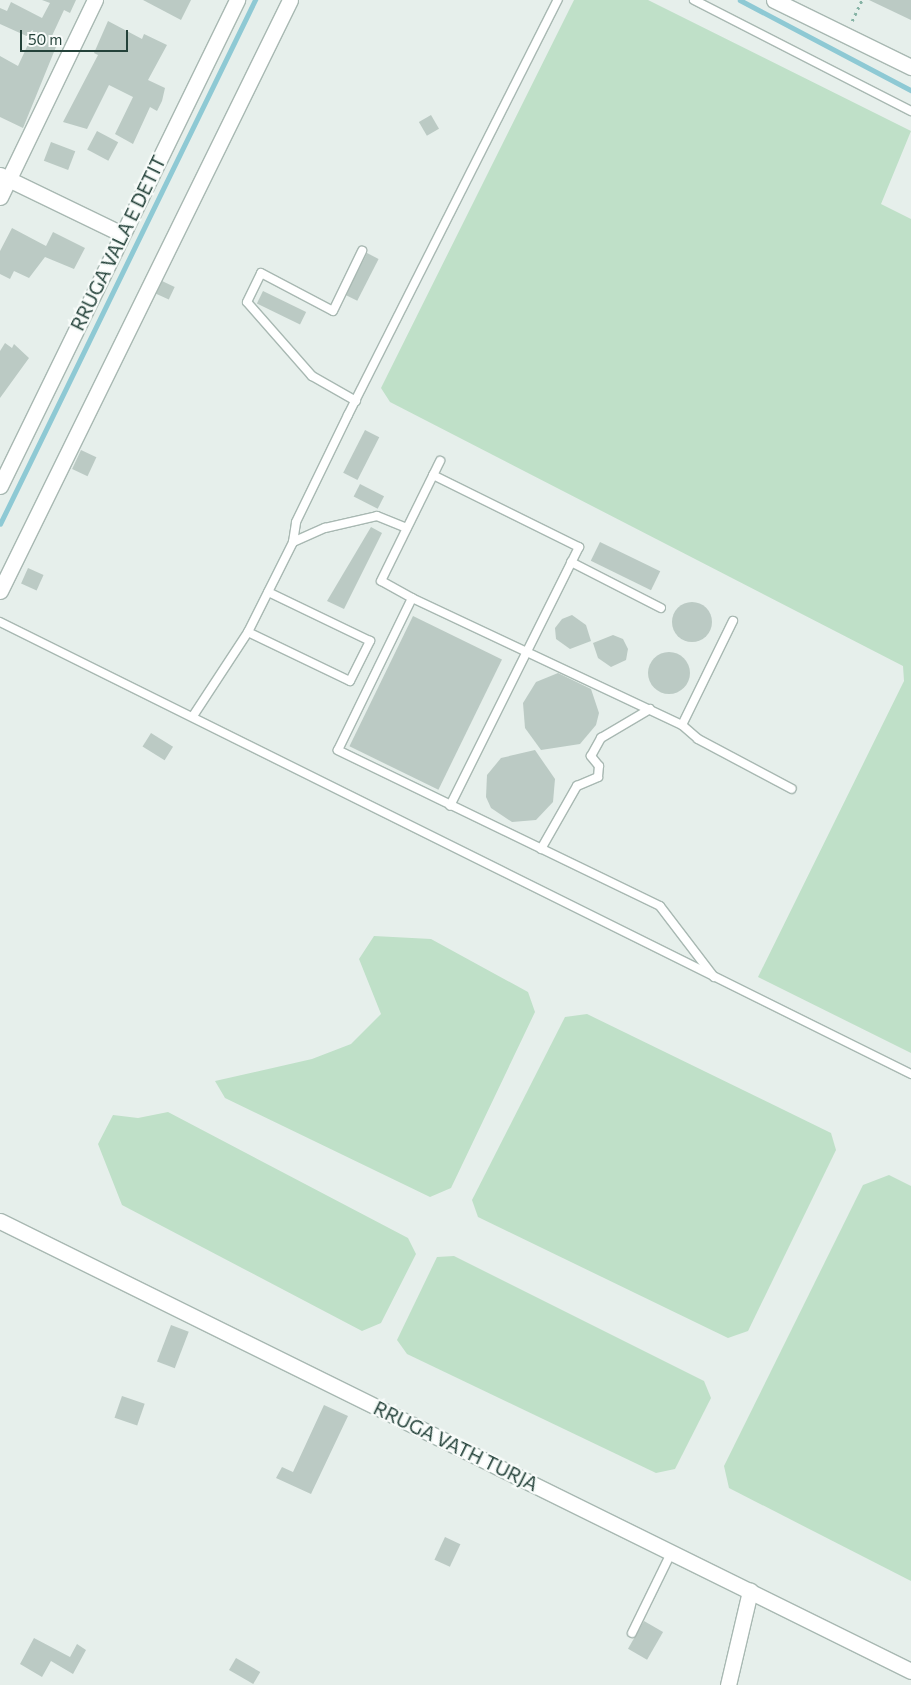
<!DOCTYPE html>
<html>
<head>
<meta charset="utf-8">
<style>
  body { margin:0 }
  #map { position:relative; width:911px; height:1685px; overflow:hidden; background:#e6efeb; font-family:Commissioner,sans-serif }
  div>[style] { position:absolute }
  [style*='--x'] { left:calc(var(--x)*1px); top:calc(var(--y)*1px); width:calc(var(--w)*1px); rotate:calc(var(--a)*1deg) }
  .green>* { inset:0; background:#bfe0c8 }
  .stream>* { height:4.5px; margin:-2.25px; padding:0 2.25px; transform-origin:2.25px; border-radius:2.25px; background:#8ec9d4 }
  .building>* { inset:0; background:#bbcac4; transform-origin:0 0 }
  .round { border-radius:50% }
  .path>* { height:2.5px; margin-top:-1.25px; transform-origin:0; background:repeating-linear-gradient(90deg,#86b3a5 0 2.5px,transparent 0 6.5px) }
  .roads { filter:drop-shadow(1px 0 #a8b8b2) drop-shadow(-1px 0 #a8b8b2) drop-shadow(0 1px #a8b8b2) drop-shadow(0 -1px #a8b8b2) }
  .service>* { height:8px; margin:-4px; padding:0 4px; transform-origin:4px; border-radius:4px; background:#fff }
  .minor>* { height:15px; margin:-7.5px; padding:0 7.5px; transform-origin:7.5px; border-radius:7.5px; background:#fff }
  .tertiary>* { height:15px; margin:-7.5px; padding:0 7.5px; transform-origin:7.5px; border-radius:7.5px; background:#fff }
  span { translate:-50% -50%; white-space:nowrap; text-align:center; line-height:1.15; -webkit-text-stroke:4.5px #f7fbf9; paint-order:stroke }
  .street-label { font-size:19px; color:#24423a }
  .scale { position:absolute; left:20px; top:30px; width:108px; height:22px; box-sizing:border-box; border:2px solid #24423a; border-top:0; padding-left:6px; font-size:15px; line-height:18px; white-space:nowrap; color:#24423a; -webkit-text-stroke:4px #f7fbf9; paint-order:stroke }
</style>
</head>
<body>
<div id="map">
  <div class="green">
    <i style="clip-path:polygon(574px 0,648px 0,911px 131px,881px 204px,911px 219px,911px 1053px,758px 977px,904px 681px,903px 666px,390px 402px,381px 388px)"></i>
    <i style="clip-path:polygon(374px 936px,431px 939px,528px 992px,535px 1012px,451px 1188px,430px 1197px,225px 1098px,215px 1081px,312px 1059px,351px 1044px,381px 1014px,359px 959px)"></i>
    <i style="clip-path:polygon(587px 1014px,831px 1133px,836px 1150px,748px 1331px,728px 1338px,478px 1217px,472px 1200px,565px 1017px)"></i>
    <i style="clip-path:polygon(168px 1112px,408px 1238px,416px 1254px,381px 1323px,362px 1331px,122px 1205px,98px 1144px,113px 1115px,138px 1118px)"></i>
    <i style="clip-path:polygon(889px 1175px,911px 1186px,911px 1581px,729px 1488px,724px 1466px,863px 1185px)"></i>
    <i style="clip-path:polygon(454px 1256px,704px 1381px,711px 1398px,675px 1469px,656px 1473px,407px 1354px,397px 1340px,437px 1257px)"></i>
  </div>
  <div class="stream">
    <i style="--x:740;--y:0;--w:193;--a:27.8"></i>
    <i style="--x:0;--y:524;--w:583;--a:-64.05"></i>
  </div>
  <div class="building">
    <i style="clip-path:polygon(42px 0,76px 0,70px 13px,64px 10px,51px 38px,58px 42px,23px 128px,0 117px,0 56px,18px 66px,31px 38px,0 24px,0 8px,7px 11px,11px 2px,42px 18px,50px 3px)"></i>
    <i style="clip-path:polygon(143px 0,191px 0,181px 20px)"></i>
    <i style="clip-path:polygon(869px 0,911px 0,911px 20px)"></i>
    <i style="clip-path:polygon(108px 21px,142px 39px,144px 34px,167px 45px,148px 80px,165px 88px,162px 101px,157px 111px,150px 107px,133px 144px,115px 134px,133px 97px,109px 85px,87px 129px,63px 122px,98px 55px,94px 53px)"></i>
    <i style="left:431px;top:115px;width:16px;height:14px;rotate:60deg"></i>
    <i style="left:97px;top:131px;width:24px;height:21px;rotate:28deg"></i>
    <i style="left:51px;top:142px;width:26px;height:20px;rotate:21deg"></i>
    <i style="clip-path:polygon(12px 228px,46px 246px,53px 232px,85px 248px,74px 269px,45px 257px,29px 278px,14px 271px,10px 279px,0 274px,0 251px)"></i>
    <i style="left:367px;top:253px;width:13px;height:47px;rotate:27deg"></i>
    <i style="left:162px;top:281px;width:14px;height:14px;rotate:25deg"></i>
    <i style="left:263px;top:291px;width:48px;height:14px;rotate:26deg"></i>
    <i style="clip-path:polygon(5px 343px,12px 348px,14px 344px,29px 358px,0 398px,0 351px)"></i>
    <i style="left:365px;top:430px;width:16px;height:48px;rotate:27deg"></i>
    <i style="left:81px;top:450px;width:17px;height:21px;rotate:25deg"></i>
    <i style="left:360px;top:484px;width:27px;height:14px;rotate:27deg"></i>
    <i style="clip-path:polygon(371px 527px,382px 533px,344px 609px,327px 601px)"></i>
    <i style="left:600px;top:542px;width:67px;height:21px;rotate:26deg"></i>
    <i style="left:28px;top:568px;width:17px;height:17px;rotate:24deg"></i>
    <i class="round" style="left:672px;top:602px;width:40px;height:40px"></i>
    <i style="clip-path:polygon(572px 615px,586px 625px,591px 641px,570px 649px,556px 639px,555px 628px,562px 619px)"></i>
    <i style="left:413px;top:616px;width:99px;height:145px;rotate:26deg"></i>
    <i style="clip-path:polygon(613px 635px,623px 639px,628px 649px,626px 660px,611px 667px,598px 658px,593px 643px)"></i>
    <i class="round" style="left:648px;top:652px;width:42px;height:42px"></i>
    <i style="clip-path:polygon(558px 673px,591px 689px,599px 713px,596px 725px,580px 744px,541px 750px,525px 728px,523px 703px,536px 682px)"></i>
    <i style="left:151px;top:733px;width:26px;height:16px;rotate:32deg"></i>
    <i style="clip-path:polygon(535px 750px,555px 779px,553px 802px,536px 820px,512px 822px,491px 808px,486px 797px,487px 775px,501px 758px)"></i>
    <i style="left:171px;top:1325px;width:19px;height:39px;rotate:21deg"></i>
    <i style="left:122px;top:1396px;width:24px;height:23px;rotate:19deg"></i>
    <i style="clip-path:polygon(324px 1405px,348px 1416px,311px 1494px,276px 1478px,282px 1467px,293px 1472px)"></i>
    <i style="left:445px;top:1537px;width:17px;height:25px;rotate:25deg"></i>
    <i style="left:644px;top:1621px;width:22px;height:32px;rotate:30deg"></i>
    <i style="clip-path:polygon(34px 1638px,70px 1657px,77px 1644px,86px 1650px,73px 1674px,51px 1661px,42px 1677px,20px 1664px)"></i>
    <i style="left:236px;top:1658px;width:28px;height:14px;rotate:30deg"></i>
  </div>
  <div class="path">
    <i style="--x:852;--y:21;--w:23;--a:-65"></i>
  </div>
  <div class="roads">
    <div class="service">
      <i style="--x:694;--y:0;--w:244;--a:27.1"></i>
      <i style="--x:356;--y:401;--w:51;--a:-150.4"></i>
      <i style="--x:312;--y:376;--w:98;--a:-131.3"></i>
      <i style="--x:247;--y:302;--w:32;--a:-64"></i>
      <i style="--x:261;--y:273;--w:81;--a:27.8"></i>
      <i style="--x:333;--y:311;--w:67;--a:-64.2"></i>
      <i style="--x:433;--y:475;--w:163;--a:26.3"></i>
      <i style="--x:579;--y:547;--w:289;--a:116.5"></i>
      <i style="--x:293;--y:542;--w:35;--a:-24"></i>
      <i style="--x:325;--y:528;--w:53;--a:-13"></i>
      <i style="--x:377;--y:516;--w:32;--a:22"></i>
      <i style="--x:571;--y:562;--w:101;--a:27.1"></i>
      <i style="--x:412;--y:598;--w:35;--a:-151"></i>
      <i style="--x:381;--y:581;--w:134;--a:-63.8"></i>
      <i style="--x:0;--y:622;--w:1017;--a:26.39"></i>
      <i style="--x:248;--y:632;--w:113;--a:25.7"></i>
      <i style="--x:350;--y:681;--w:45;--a:-63.4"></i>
      <i style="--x:370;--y:641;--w:113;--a:-154.3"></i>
      <i style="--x:193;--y:716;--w:100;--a:-56.8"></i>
      <i style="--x:248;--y:632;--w:101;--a:-63.4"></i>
      <i style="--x:293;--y:542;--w:20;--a:-81"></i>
      <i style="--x:296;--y:522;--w:119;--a:-64.1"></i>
      <i style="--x:348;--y:415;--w:465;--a:-63.2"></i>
      <i style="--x:682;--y:725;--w:116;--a:-63.9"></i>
      <i style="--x:541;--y:849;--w:73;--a:-60.3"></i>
      <i style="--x:577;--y:786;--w:23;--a:-23"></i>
      <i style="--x:598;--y:777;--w:11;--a:-85"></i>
      <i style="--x:599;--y:766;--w:13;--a:-129"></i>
      <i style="--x:591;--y:756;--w:21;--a:-61"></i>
      <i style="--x:601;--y:738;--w:57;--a:-30.6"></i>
      <i style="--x:714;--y:977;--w:89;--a:-127.3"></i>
      <i style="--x:660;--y:906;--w:358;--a:-154.2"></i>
      <i style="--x:338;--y:750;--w:169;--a:-64"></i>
      <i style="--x:412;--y:598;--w:298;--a:25.2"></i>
      <i style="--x:682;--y:725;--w:21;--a:41"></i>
      <i style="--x:698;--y:739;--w:106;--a:28"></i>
      <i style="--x:632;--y:1633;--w:89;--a:-64"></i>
    </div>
    <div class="minor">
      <i style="--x:774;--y:0;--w:153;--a:26.1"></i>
      <i style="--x:0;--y:175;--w:136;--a:25.8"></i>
      <i style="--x:0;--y:197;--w:219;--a:-64.3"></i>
      <i style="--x:0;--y:486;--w:541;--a:-64"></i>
      <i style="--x:0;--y:591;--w:658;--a:-63.86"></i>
      <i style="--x:728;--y:1685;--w:97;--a:-76.8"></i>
    </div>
    <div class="tertiary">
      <i style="--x:0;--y:1221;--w:1016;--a:26.29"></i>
    </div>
  </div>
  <div class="street-label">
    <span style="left:118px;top:243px;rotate:-64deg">RRUGA VALA E DETIT</span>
    <span style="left:456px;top:1446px;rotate:26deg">RRUGA VATH TURJA</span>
  </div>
  <div class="scale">50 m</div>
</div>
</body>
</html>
